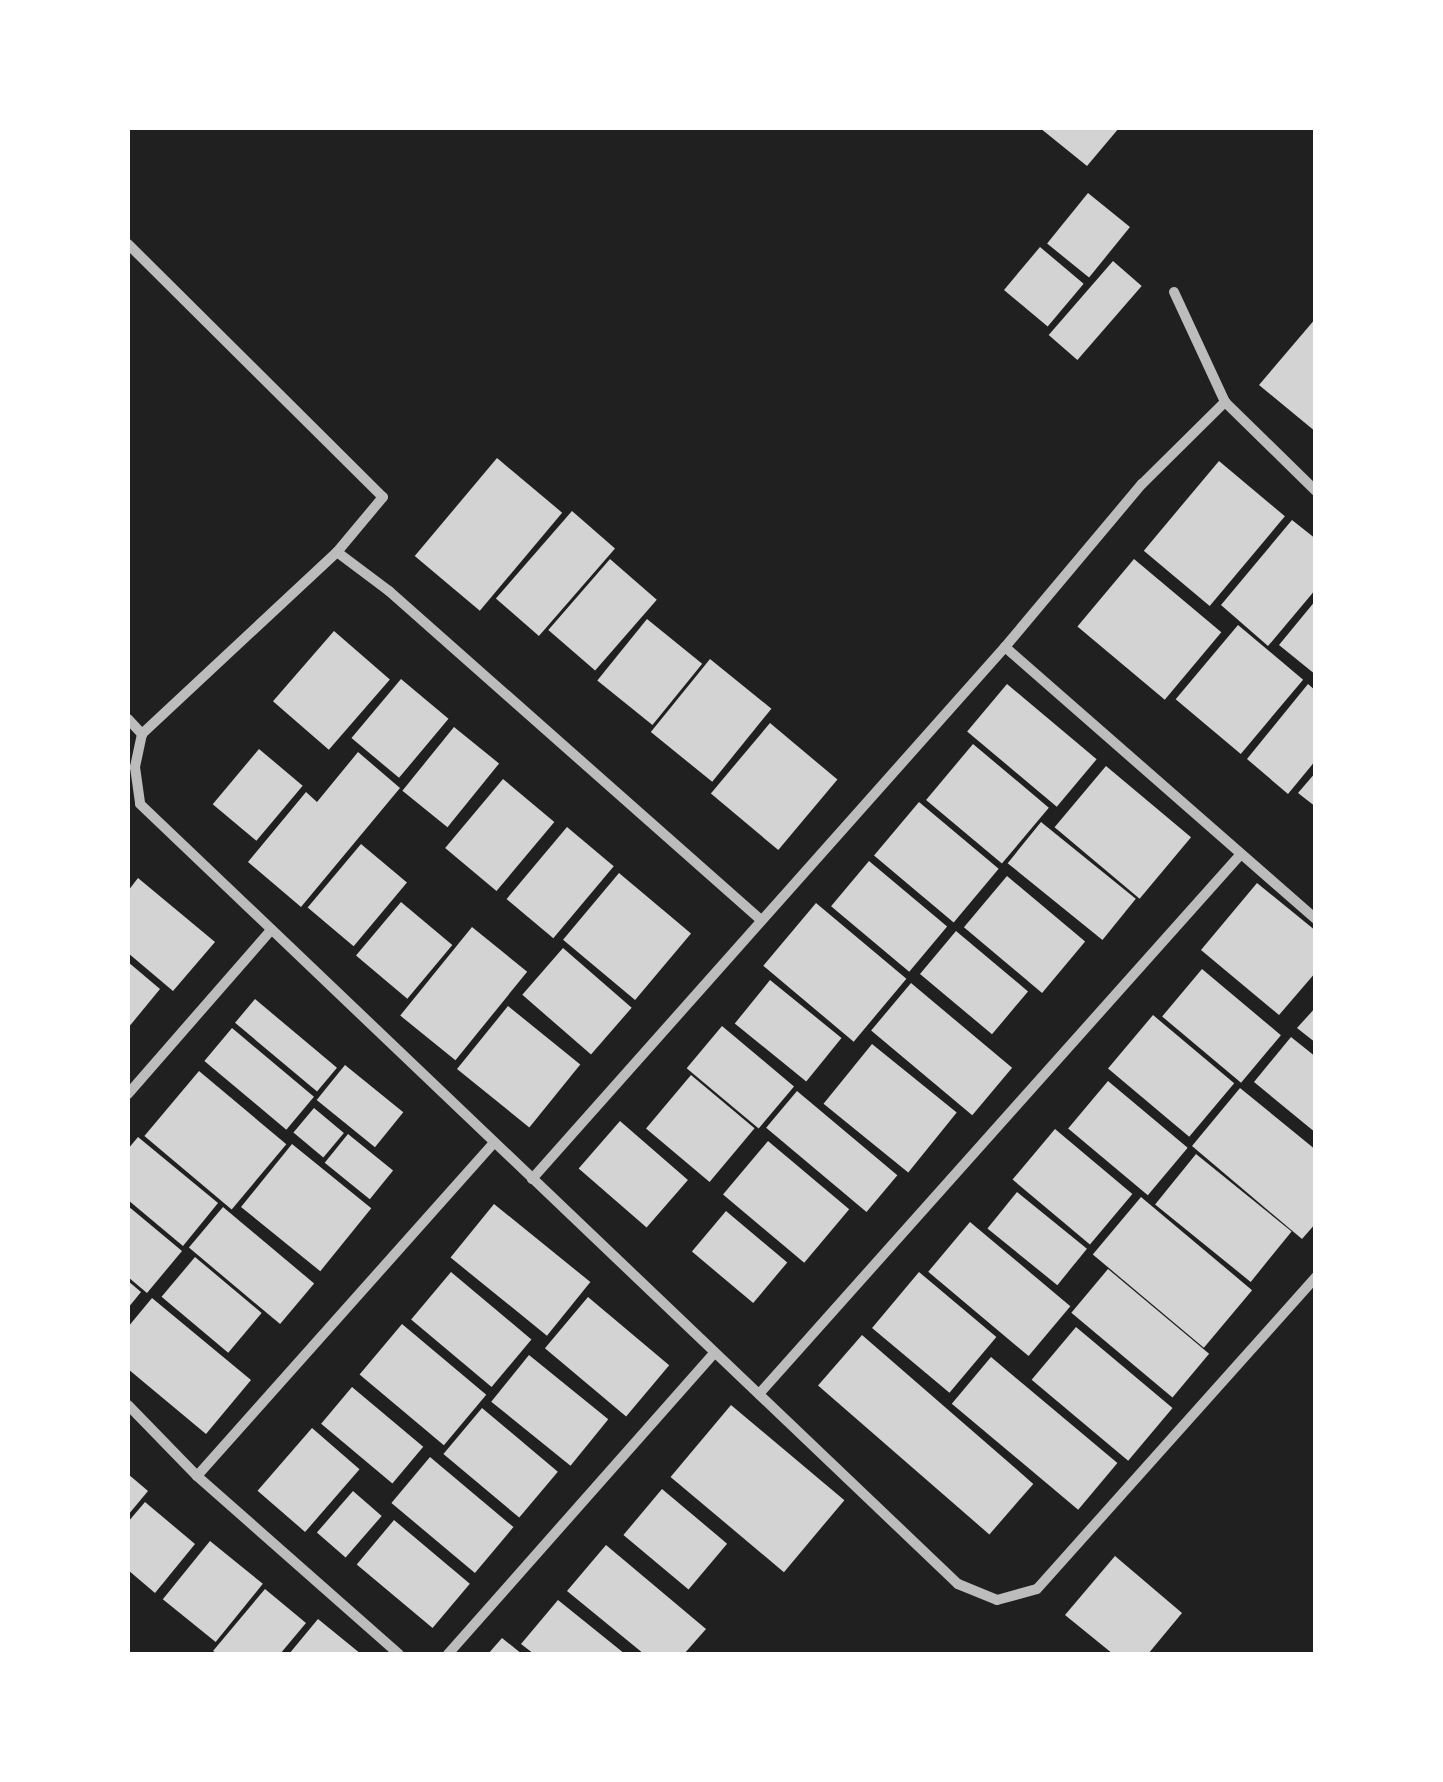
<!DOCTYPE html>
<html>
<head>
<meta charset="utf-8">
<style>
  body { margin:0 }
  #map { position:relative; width:1443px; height:1782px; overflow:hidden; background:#111; font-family:"Sofia Sans Condensed",sans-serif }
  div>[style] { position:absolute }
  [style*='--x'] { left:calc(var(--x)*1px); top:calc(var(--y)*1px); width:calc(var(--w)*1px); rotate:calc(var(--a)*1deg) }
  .green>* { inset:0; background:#202020; transform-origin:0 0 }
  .building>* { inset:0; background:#d3d3d3; transform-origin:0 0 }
  .minor>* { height:10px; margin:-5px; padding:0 5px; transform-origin:5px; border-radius:5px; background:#bcbcbc }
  span { translate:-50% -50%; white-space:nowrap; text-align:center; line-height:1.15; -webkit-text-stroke:8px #fff; paint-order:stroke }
  .frame { position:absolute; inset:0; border:130px solid #fff; pointer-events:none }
</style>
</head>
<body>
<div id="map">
  <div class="green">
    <i style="left:128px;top:128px;width:1187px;height:1526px"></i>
  </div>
  <div class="building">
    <i style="clip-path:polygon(1040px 128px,1119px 128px,1087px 166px)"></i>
    <i style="left:1088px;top:193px;width:54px;height:65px;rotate:39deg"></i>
    <i style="left:1040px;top:247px;width:57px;height:56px;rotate:40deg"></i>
    <i style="left:1113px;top:261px;width:38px;height:98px;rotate:41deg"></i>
    <i style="clip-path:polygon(1316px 318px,1316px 432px,1259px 385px)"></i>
    <i style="left:497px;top:458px;width:85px;height:128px;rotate:40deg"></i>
    <i style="left:1219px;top:461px;width:86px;height:117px;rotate:40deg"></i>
    <i style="left:572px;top:511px;width:57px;height:116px;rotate:41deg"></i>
    <i style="clip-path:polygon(1292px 520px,1316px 539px,1316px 589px,1268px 646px,1221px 605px)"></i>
    <i style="left:610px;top:559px;width:62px;height:94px;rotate:41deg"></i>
    <i style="left:1134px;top:559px;width:114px;height:88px;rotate:40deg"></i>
    <i style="clip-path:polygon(1316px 600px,1316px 675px,1279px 645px)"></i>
    <i style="left:647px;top:619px;width:71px;height:79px;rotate:39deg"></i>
    <i style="left:1238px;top:625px;width:85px;height:97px;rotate:40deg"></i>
    <i style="left:334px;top:631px;width:74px;height:93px;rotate:41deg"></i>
    <i style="left:710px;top:659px;width:79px;height:94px;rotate:39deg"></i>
    <i style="left:401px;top:679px;width:62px;height:77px;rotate:40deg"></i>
    <i style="left:1007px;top:684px;width:117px;height:62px;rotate:40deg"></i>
    <i style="clip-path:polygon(1308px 684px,1316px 691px,1316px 760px,1288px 794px,1247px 759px)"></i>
    <i style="left:770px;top:723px;width:88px;height:92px;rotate:40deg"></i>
    <i style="left:454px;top:727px;width:58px;height:82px;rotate:39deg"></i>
    <i style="left:973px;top:744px;width:99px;height:73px;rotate:40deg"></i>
    <i style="left:259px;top:749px;width:57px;height:72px;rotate:40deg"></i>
    <i style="clip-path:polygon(358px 752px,400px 788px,301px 907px,248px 862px,306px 792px,317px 802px)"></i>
    <i style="left:1106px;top:766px;width:111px;height:80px;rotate:40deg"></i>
    <i style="clip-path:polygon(1316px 772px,1316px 807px,1298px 793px)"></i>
    <i style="left:503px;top:779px;width:67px;height:90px;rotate:40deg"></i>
    <i style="left:919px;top:802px;width:104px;height:70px;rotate:40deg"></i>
    <i style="left:1041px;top:822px;width:122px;height:53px;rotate:39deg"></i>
    <i style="left:567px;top:827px;width:61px;height:94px;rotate:40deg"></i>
    <i style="left:361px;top:844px;width:60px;height:83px;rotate:40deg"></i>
    <i style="left:869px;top:861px;width:102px;height:59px;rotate:40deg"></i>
    <i style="left:619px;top:873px;width:94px;height:87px;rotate:40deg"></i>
    <i style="left:1007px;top:876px;width:102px;height:67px;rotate:40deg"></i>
    <i style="clip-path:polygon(138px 878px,215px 942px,173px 991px,128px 953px,128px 891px)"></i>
    <i style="clip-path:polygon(1257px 883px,1316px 931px,1316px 972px,1279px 1015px,1201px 950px)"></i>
    <i style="left:401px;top:902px;width:67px;height:70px;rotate:40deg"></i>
    <i style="left:816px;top:903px;width:118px;height:82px;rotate:40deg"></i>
    <i style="left:472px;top:927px;width:71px;height:114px;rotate:39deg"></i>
    <i style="left:956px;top:931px;width:94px;height:56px;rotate:40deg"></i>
    <i style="left:563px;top:948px;width:91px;height:62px;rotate:41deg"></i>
    <i style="clip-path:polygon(128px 962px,160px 989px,128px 1028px)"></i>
    <i style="left:1202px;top:969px;width:103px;height:62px;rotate:40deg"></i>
    <i style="left:770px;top:980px;width:92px;height:56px;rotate:39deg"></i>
    <i style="left:911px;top:983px;width:132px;height:62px;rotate:40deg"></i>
    <i style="left:255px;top:999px;width:107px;height:31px;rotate:40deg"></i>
    <i style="left:508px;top:1006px;width:93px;height:81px;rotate:39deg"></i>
    <i style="clip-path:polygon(1316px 1007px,1316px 1043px,1297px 1028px)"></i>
    <i style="left:1153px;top:1015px;width:106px;height:70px;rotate:40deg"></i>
    <i style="left:722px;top:1026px;width:94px;height:55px;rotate:40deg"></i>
    <i style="left:232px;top:1028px;width:107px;height:43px;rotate:40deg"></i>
    <i style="clip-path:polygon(1291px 1037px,1316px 1057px,1316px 1133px,1254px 1082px)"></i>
    <i style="left:872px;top:1044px;width:109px;height:77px;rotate:39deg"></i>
    <i style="left:345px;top:1065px;width:75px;height:45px;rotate:39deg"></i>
    <i style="left:199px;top:1071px;width:114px;height:85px;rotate:40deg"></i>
    <i style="left:691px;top:1075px;width:83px;height:70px;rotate:40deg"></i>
    <i style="left:1108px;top:1081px;width:104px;height:62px;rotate:40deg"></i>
    <i style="clip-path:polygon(1240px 1088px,1316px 1150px,1316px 1223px,1302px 1239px,1192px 1146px)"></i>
    <i style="left:797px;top:1091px;width:131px;height:48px;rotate:40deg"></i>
    <i style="left:314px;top:1108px;width:39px;height:32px;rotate:40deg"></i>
    <i style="left:620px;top:1121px;width:90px;height:63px;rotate:41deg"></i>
    <i style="left:1055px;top:1129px;width:101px;height:66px;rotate:40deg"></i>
    <i style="left:348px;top:1134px;width:58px;height:37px;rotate:39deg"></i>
    <i style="clip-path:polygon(138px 1137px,218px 1203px,183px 1246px,128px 1200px,128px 1149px)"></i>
    <i style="left:768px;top:1141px;width:106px;height:70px;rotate:40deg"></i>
    <i style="left:292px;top:1144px;width:102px;height:81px;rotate:39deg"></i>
    <i style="left:1196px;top:1154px;width:123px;height:65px;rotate:39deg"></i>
    <i style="left:1017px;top:1192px;width:90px;height:47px;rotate:39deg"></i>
    <i style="left:1141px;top:1197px;width:145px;height:75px;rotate:40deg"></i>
    <i style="left:494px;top:1204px;width:124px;height:69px;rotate:39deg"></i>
    <i style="clip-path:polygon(128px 1206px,182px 1251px,147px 1293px,128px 1277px)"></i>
    <i style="left:223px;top:1207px;width:119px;height:53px;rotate:40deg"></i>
    <i style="left:726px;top:1211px;width:80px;height:53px;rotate:40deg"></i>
    <i style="left:970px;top:1222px;width:131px;height:65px;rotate:40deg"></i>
    <i style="left:195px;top:1257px;width:87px;height:52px;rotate:40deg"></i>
    <i style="left:1108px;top:1269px;width:132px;height:57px;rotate:40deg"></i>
    <i style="left:451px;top:1272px;width:105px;height:62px;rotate:40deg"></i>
    <i style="left:919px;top:1272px;width:101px;height:73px;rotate:40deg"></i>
    <i style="clip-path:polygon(128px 1281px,141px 1292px,128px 1308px)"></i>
    <i style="left:588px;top:1297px;width:106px;height:67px;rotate:40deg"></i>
    <i style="clip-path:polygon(152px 1298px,251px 1380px,206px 1434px,128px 1369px,128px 1327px)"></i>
    <i style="left:402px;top:1324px;width:110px;height:66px;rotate:40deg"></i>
    <i style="left:1076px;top:1327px;width:126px;height:69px;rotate:40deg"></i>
    <i style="left:862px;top:1335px;width:227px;height:67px;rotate:41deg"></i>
    <i style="left:529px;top:1355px;width:102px;height:60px;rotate:39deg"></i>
    <i style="left:991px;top:1357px;width:165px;height:61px;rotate:40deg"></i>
    <i style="left:352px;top:1387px;width:93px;height:48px;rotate:40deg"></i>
    <i style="left:731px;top:1405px;width:148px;height:94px;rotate:40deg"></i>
    <i style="left:482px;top:1408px;width:99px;height:60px;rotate:40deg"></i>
    <i style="left:312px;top:1428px;width:63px;height:83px;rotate:41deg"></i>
    <i style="left:430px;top:1457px;width:109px;height:60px;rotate:40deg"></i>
    <i style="clip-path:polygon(128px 1474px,148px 1491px,128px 1515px)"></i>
    <i style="left:662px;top:1489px;width:85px;height:60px;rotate:40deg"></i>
    <i style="left:353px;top:1491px;width:38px;height:55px;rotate:41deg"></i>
    <i style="clip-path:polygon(145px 1502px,195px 1544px,155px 1593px,128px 1570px,128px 1522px)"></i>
    <i style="left:394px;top:1520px;width:99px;height:58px;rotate:40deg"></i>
    <i style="left:210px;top:1541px;width:68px;height:75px;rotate:39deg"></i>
    <i style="clip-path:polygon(606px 1545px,706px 1629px,684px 1654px,644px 1654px,567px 1591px)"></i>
    <i style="clip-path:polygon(1115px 1556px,1182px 1613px,1148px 1654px,1113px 1654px,1065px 1615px)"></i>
    <i style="clip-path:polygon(265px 1589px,306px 1623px,280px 1654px,218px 1654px,213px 1651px)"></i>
    <i style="clip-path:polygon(558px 1600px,625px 1654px,534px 1654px,521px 1644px)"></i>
    <i style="clip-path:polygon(318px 1619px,361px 1654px,289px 1654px)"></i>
    <i style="clip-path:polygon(502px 1638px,522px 1654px,488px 1654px)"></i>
  </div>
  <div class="minor">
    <i style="--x:128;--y:244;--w:359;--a:44.8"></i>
    <i style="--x:383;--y:497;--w:72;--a:129.9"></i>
    <i style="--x:337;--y:552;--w:267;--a:137"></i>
    <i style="--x:1174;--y:292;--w:121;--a:65.1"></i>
    <i style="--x:337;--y:552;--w:65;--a:36.9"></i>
    <i style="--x:389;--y:591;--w:497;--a:41.5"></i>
    <i style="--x:1005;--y:647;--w:413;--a:41.2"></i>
    <i style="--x:128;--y:719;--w:21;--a:47"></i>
    <i style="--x:142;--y:734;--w:34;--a:102"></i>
    <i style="--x:135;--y:767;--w:37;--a:82"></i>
    <i style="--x:140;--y:804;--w:1130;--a:43.64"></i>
    <i style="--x:958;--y:1584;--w:42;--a:22.3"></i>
    <i style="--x:997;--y:1600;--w:41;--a:-15.4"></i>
    <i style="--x:1037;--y:1589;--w:419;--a:-48.2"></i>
    <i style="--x:128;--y:1094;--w:218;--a:-48.9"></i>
    <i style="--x:532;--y:1179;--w:712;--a:-48.36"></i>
    <i style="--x:1005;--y:647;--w:213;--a:-50"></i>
    <i style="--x:1142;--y:484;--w:117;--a:-44.7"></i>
    <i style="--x:1225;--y:402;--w:127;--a:44.4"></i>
    <i style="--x:759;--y:1394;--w:722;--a:-48.25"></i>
    <i style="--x:128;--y:1405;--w:99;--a:45.8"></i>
    <i style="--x:197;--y:1476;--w:269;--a:41.4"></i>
    <i style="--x:197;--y:1476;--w:446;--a:-48.3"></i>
    <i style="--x:448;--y:1654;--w:402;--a:-48.5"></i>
  </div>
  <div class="frame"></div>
</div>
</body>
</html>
